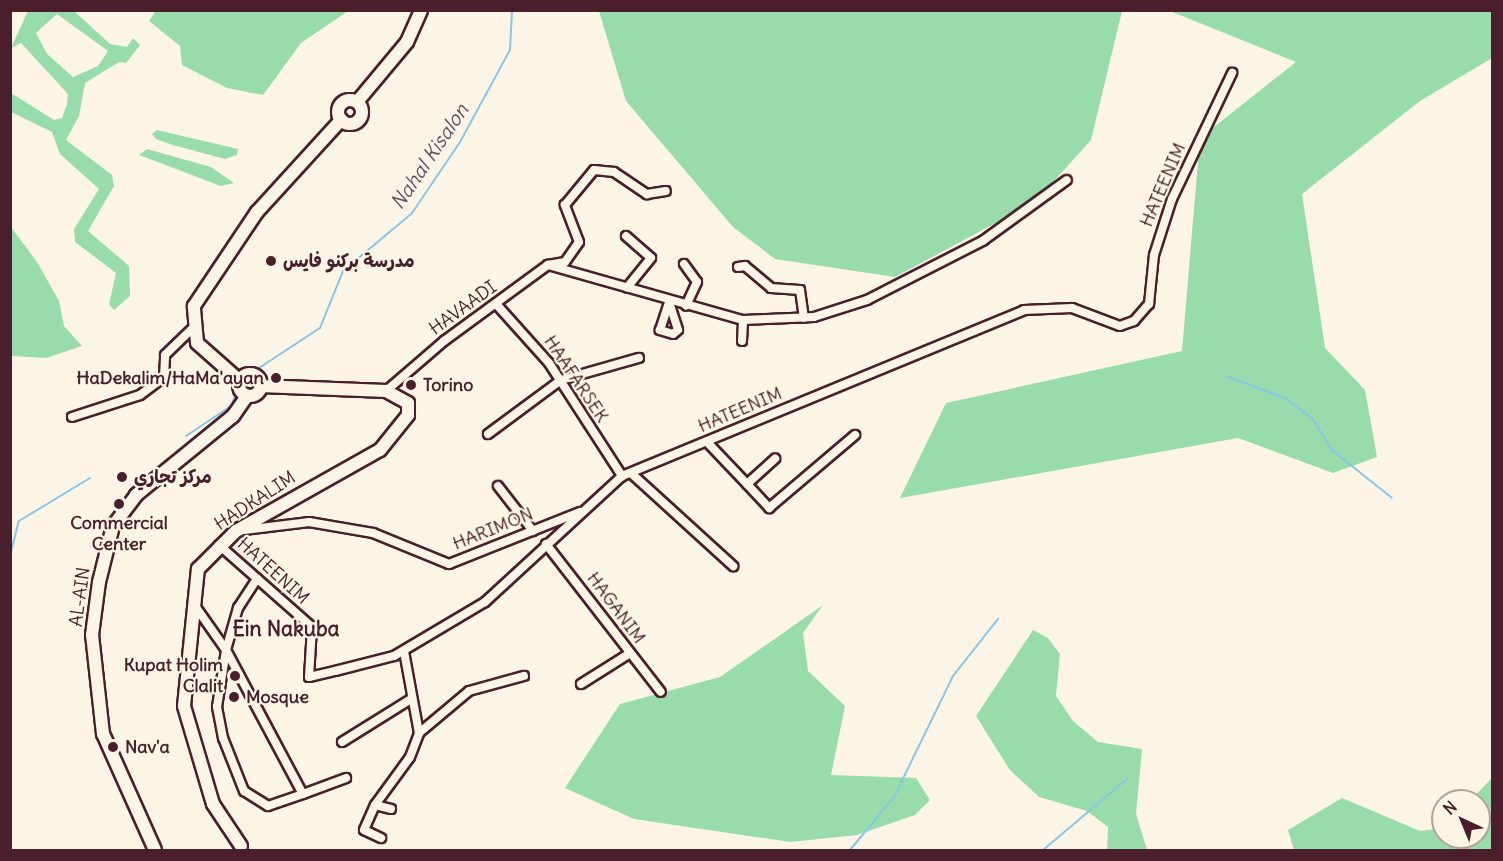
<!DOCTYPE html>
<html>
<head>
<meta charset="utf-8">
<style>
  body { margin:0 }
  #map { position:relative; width:1503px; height:861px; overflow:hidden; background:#fcf5e5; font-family:Delius,"Playpen Sans Arabic",sans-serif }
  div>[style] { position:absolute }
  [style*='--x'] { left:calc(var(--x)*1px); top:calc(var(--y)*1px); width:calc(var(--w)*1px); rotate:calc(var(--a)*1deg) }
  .green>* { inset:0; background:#97dcaa }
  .stream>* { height:2px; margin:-1px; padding:0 1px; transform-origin:1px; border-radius:1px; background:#8ac5e9 }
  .roads { filter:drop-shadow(2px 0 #4a1f2b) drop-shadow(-2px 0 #4a1f2b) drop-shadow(0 2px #4a1f2b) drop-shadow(0 -2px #4a1f2b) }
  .street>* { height:8px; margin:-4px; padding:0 4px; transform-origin:4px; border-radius:4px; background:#fcf5e5 }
  .secondary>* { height:12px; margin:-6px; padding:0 6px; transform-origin:6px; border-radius:6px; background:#fcf5e5 }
  .secondary>.ring { margin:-6px; padding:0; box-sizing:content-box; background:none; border:12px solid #fcf5e5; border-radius:50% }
  .dots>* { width:16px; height:16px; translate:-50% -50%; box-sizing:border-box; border:3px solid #fcf5e5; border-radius:50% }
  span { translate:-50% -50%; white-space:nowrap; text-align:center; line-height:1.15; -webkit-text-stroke:4.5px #fcf5e5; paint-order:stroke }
  .street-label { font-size:18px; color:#4a1f2b }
  .poi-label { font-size:18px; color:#4a1f2b; font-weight:700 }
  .left { translate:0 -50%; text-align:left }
  .right { translate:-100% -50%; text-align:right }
  .water-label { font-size:20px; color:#5d5164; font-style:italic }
  .quarter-label { font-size:21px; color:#4a1f2b; font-weight:700 }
  .frame { position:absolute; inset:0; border:12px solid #4a1f2b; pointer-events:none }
  .north { position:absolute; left:1431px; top:789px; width:60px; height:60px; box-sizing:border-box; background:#fcf5e5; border:2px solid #b59f9b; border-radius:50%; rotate:316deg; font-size:16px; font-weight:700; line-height:24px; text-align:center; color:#4a1f2b }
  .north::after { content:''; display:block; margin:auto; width:21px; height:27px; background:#4a1f2b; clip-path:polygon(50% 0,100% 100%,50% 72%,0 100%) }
</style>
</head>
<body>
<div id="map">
  <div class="green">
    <i style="clip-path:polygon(156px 10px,348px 10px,348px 11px,301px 43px,263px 95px,227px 88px,182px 65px,180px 46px,149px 21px)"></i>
    <i style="clip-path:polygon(evenodd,28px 11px,74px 11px,110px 44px,127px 47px,133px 38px,140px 45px,126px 63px,119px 62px,85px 83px,79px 116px,66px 140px,112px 175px,114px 186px,88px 231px,129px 266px,130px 296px,114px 310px,109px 304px,116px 273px,75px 242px,74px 229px,99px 189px,60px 154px,52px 132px,11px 112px,11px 93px,54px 120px,62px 118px,67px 104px,68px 94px,21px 43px,11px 48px,28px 11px,57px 14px,108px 51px,98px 66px,73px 77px,47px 54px,36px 33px,57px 14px)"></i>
    <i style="clip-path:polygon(599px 11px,1122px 11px,1091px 140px,1035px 202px,895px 277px,775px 259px,733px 227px,626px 101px)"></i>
    <i style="clip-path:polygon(1170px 11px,1492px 11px,1492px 58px,1420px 101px,1302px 194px,1325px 348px,1365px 390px,1377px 457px,1333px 473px,1238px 438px,900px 498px,946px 403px,1182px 351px,1200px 138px,1296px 62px)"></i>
    <i style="clip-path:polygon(157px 130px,238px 149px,237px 155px,225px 159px,173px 145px,156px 139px,152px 134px)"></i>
    <i style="clip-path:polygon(147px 149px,211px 167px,234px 183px,221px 186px,139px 155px)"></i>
    <i style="clip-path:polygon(11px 227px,37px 262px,59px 301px,64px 326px,82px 346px,46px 358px,11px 356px)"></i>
    <i style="clip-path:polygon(823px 605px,803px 633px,808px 671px,845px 706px,831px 775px,916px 778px,930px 800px,915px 815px,857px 835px,790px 842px,634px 819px,565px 788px,620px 704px,720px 677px)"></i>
    <i style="clip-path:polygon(1033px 630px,1048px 638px,1060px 654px,1056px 696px,1073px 721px,1098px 742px,1142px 749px,1136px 814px,1147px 850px,1107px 850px,1108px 827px,1087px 811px,1039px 797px,1010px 770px,976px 716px)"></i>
    <i style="clip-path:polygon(1492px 778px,1492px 850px,1294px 850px,1288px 830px,1342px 798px,1420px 831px,1443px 828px,1443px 837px,1479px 837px,1479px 801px,1470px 801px)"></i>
  </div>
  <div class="stream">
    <i style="--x:259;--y:368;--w:73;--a:-33.3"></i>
    <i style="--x:320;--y:328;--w:61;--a:-68"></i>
    <i style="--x:343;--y:271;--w:90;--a:-40"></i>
    <i style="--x:412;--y:213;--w:86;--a:-55.9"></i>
    <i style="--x:460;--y:142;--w:105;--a:-61.5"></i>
    <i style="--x:510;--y:50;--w:40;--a:-87.1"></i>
    <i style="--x:1226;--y:376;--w:63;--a:20.4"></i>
    <i style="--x:1285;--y:398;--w:34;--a:37"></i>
    <i style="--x:1312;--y:418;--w:39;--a:58"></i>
    <i style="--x:1333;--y:451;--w:75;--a:38.5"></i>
    <i style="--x:186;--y:436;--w:54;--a:-33.7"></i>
    <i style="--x:231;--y:406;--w:18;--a:-68"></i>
    <i style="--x:10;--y:439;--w:17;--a:90"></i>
    <i style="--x:10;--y:556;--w:36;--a:-76"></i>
    <i style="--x:19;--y:521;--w:83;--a:-31.2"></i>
    <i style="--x:850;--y:850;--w:69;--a:-50.3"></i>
    <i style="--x:894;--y:797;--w:135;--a:-64"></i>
    <i style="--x:953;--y:676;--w:73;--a:-51.7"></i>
    <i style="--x:1043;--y:850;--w:110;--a:-40.2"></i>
  </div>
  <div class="roads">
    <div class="street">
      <i style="--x:626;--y:236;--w:33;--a:41"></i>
      <i style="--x:651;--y:258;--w:38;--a:129"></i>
      <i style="--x:684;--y:264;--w:22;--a:54"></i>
      <i style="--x:697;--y:282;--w:26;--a:115"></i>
      <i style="--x:548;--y:265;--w:203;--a:15.8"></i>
      <i style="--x:743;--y:320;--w:71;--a:-2.4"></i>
      <i style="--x:814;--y:317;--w:56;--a:-17.8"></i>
      <i style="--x:867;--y:300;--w:131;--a:-27.1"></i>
      <i style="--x:984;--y:240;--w:102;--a:-35.9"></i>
      <i style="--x:738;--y:267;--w:7;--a:-8"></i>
      <i style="--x:745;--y:266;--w:34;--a:40"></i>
      <i style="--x:771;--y:288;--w:29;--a:4"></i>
      <i style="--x:800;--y:290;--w:28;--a:82"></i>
      <i style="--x:669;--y:302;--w:29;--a:72"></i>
      <i style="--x:678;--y:330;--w:6;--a:141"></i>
      <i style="--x:673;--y:334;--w:14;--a:-163"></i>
      <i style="--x:660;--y:330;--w:29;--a:-72"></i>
      <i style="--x:497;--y:305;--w:78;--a:48.1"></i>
      <i style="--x:549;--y:363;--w:135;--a:57.1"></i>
      <i style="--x:742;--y:341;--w:21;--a:-87"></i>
      <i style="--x:386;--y:391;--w:77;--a:-40.8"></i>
      <i style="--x:444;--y:341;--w:129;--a:-36.2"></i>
      <i style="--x:548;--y:265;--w:17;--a:-10"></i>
      <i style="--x:565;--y:262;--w:24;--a:-55"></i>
      <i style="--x:579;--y:242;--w:40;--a:-111"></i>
      <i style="--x:565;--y:205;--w:45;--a:-50.4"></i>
      <i style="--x:594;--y:170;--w:20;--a:6"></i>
      <i style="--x:614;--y:172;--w:40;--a:34"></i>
      <i style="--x:647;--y:194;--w:19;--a:-9"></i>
      <i style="--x:72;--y:417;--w:71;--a:-17.9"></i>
      <i style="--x:140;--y:395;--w:30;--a:-37"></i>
      <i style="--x:164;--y:377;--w:22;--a:-87"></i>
      <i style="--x:165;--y:355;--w:36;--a:-44"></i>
      <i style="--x:488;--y:434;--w:91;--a:-36.5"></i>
      <i style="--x:561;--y:380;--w:81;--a:-15.8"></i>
      <i style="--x:707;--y:442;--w:58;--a:46.4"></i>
      <i style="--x:747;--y:484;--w:38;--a:-42"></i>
      <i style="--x:632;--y:474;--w:137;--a:42.3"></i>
      <i style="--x:747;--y:484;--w:33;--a:47"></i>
      <i style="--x:769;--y:508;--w:113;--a:-40.3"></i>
      <i style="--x:498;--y:486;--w:57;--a:52.1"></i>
      <i style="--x:236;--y:531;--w:74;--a:-7"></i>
      <i style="--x:309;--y:522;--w:65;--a:9.8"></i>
      <i style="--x:373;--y:533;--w:82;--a:22.2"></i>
      <i style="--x:449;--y:564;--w:141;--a:-21.7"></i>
      <i style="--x:546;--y:544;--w:187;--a:52.2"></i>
      <i style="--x:219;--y:545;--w:124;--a:41.4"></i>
      <i style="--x:312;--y:627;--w:50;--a:93.4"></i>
      <i style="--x:309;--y:677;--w:27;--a:-13"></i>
      <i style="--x:335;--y:671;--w:61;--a:-14.3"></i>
      <i style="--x:394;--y:656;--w:106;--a:-30.7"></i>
      <i style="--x:485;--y:602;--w:186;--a:-42.6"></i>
      <i style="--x:622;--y:476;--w:435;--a:-22.4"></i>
      <i style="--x:1024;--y:310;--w:48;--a:-2.4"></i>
      <i style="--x:1072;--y:308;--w:51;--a:20.6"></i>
      <i style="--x:1120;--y:326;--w:15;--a:-20"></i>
      <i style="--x:1134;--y:321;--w:23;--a:-49"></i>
      <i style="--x:1149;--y:304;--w:49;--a:-84.2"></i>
      <i style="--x:1154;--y:255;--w:59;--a:-72.2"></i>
      <i style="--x:1172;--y:199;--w:140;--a:-64.5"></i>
      <i style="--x:193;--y:603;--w:57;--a:54.9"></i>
      <i style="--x:226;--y:650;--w:163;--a:61.9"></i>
      <i style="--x:303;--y:794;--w:37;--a:161"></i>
      <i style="--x:268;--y:806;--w:28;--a:-148"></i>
      <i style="--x:244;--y:791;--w:57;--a:-111.6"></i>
      <i style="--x:223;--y:738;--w:32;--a:-101"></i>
      <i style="--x:217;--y:707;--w:58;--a:-81"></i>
      <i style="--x:226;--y:650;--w:44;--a:-74.1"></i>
      <i style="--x:238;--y:608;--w:35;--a:-57"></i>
      <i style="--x:581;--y:684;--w:58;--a:-32.3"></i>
      <i style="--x:419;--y:733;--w:65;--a:-40"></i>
      <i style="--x:469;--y:691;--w:57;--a:-15.3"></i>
      <i style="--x:342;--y:742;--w:81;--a:-31.9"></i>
      <i style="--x:303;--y:794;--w:46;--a:-20.4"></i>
      <i style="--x:375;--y:805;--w:27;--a:114"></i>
      <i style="--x:364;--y:830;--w:19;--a:25"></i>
      <i style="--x:391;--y:809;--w:16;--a:-166"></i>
      <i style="--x:375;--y:805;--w:59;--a:-53.9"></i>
      <i style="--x:410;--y:757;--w:26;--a:-69"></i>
      <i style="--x:419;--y:733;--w:83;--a:-100.4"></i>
    </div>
    <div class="secondary">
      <i class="ring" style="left:338px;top:100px;width:12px;height:12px"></i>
      <i style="--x:357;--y:102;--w:78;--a:-50.2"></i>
      <i style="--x:407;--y:42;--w:35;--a:-66"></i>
      <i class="ring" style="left:239px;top:374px;width:10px;height:10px"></i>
      <i style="--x:240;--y:381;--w:57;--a:-138.5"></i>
      <i style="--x:197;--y:343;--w:37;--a:-95"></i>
      <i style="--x:194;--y:306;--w:113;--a:-56.2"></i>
      <i style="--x:257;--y:212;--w:125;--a:-47.6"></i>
      <i style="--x:241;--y:846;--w:50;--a:-123.7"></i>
      <i style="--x:213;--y:804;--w:102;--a:-106.5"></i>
      <i style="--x:184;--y:706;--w:138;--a:-84.2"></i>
      <i style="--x:198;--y:569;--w:54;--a:-45"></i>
      <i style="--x:236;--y:531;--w:165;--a:-29.4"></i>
      <i style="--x:380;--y:450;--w:45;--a:-51.3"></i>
      <i style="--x:408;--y:415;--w:12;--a:-90"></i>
      <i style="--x:408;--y:403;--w:25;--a:-151"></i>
      <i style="--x:386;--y:391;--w:126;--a:-177.7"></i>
      <i style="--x:155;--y:850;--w:127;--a:-114.1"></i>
      <i style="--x:103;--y:734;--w:100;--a:-96.3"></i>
      <i style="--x:92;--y:635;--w:53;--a:-82.5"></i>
      <i style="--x:99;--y:582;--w:58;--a:-76"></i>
      <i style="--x:113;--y:526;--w:39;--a:-53"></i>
      <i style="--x:136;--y:495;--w:125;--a:-39.2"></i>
      <i style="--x:233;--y:416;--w:24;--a:-55"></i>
    </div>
  </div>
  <div class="dots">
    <i style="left:271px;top:261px;background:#4a1f2b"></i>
    <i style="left:276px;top:378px;background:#4a1f2b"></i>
    <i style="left:411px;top:385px;background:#4a1f2b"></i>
    <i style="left:122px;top:477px;background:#4a1f2b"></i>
    <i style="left:119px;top:504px;background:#4a1f2b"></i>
    <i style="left:235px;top:676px;background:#4a1f2b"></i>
    <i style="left:234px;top:697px;background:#4a1f2b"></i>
    <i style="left:113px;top:747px;background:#4a1f2b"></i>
  </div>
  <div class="street-label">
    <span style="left:1163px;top:185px;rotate:-67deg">HATEENIM</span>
    <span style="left:463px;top:308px;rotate:-36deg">HAVAADI</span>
    <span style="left:576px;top:379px;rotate:56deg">HAAFARSEK</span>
    <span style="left:740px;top:410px;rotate:-23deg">HATEENIM</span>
    <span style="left:255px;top:501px;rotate:-33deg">HADKALIM</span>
    <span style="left:493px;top:529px;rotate:-22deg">HARIMON</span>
    <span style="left:273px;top:571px;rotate:42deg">HATEENIM</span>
    <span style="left:80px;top:597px;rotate:-82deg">AL-AIN</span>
    <span style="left:616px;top:608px;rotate:53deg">HAGANIM</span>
  </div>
  <div class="poi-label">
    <span class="left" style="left:283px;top:261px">مدرسة بركنو فايس</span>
    <span class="right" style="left:264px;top:378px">HaDekalim/HaMa'ayan</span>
    <span class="left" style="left:423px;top:385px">Torino</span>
    <span class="left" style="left:134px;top:477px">مركز تجاري</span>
    <span style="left:119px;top:534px">Commercial<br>Center</span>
    <span class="right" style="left:223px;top:676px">Kupat Holim<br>Clalit</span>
    <span class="left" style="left:246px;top:697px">Mosque</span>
    <span class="left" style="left:125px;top:747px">Nav'a</span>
  </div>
  <div class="water-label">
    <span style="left:429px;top:156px;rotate:-56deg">Nahal Kisalon</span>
  </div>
  <div class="quarter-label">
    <span style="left:286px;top:629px">Ein Nakuba</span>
  </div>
  <div class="frame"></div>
  <div class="north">N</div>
</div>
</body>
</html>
